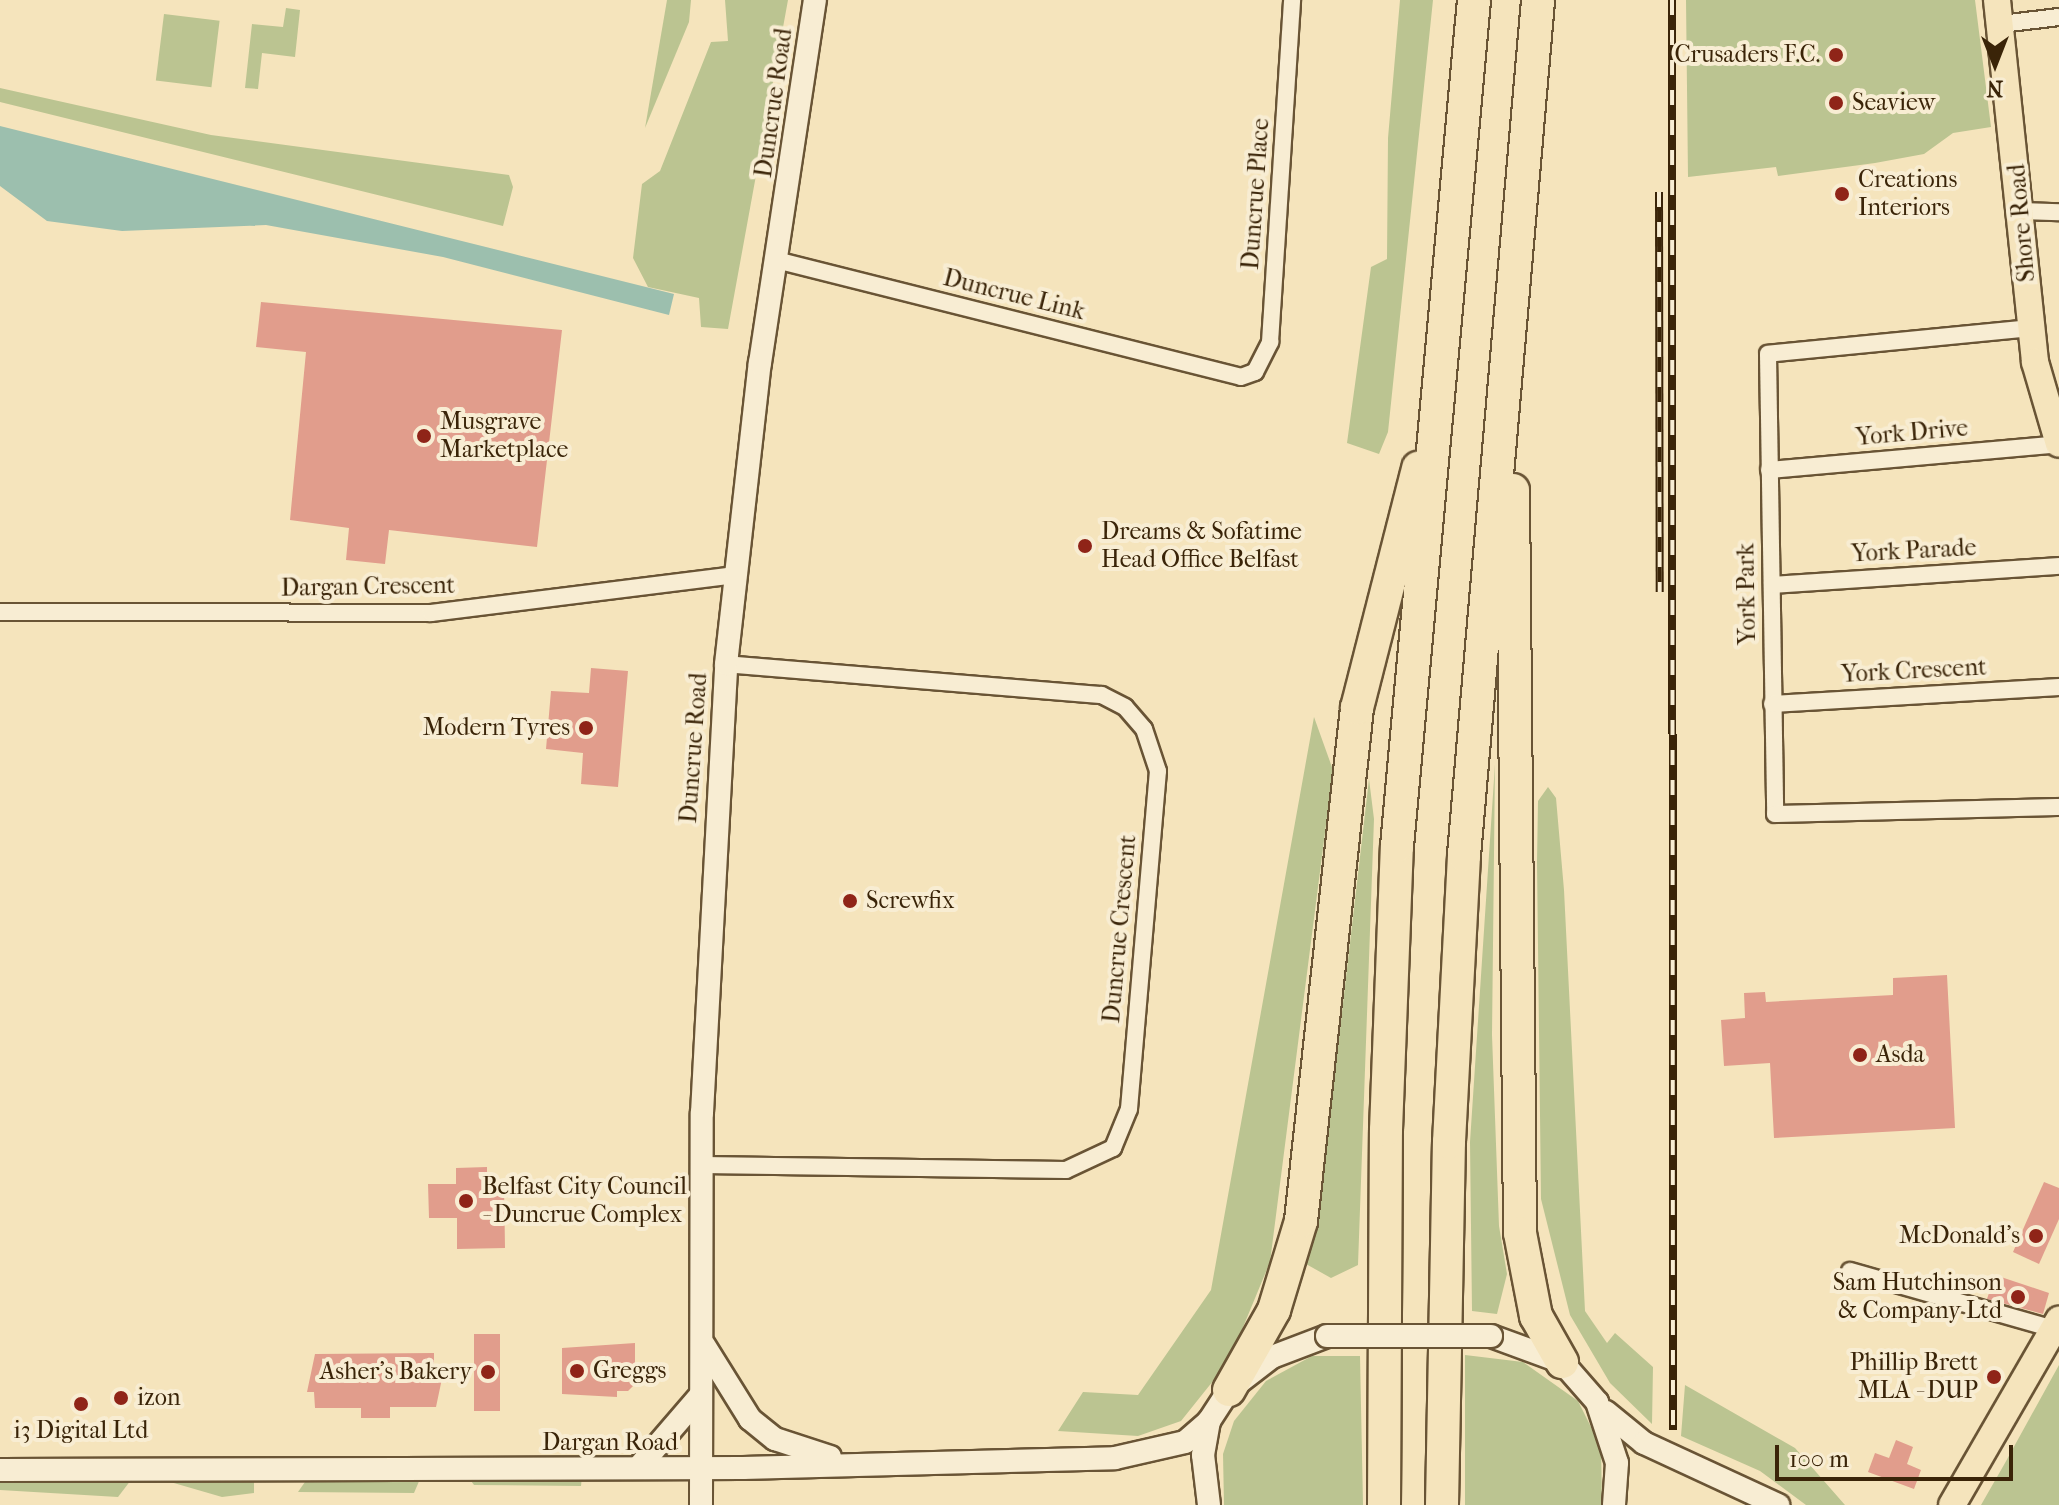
<!DOCTYPE html>
<html>
<head>
<meta charset="utf-8">
<style>
  body { margin:0 }
  #map { position:relative; width:2059px; height:1505px; overflow:hidden; background:#f5e4bc; font-family:"IM FELL French Canon",serif }
  div>[style] { position:absolute }
  [style*='--x'] { left:calc(var(--x)*1px); top:calc(var(--y)*1px); width:calc(var(--w)*1px); rotate:calc(var(--a)*1deg) }
  .green>* { inset:0; background:#bbc491; transform-origin:0 0 }
  .water>* { inset:0; background:#9cbfae }
  .building>* { inset:0; background:#e19d8c; transform-origin:0 0 }
  .roads { filter:drop-shadow(2px 0 #695435) drop-shadow(-2px 0 #695435) drop-shadow(0 2px #695435) drop-shadow(0 -2px #695435) }
  .minor>* { height:16px; margin:-8px; padding:0 8px; transform-origin:8px; border-radius:8px; background:#f8edd3 }
  .tertiary>* { height:22px; margin:-11px; padding:0 11px; transform-origin:11px; border-radius:11px; background:#f8edd3 }
  .primary>* { height:26px; margin:-13px; padding:0 13px; transform-origin:13px; border-radius:13px; background:#f5e4bc }
  .motorway>* { height:32px; margin:-16px; padding:0 16px; transform-origin:16px; border-radius:16px; background:#f5e4bc }
  .rail>* { height:8px; margin-top:-4px; transform-origin:0; background:repeating-linear-gradient(90deg,#f8edd3 0 15px,#3a2408 0 30px); box-sizing:border-box; border-block:2px solid #3a2408 }
  .bridges { filter:drop-shadow(2px 0 #695435) drop-shadow(-2px 0 #695435) drop-shadow(0 2px #695435) drop-shadow(0 -2px #695435) }
  .tertiary-bridge>* { height:22px; margin:-11px; padding:0 11px; transform-origin:11px; border-radius:11px; background:#f8edd3 }
  .dots>* { width:22px; height:22px; translate:-50% -50%; box-sizing:border-box; border:4px solid #f8edd3; border-radius:50% }
  span { translate:-50% -50%; white-space:nowrap; text-align:center; line-height:1.15; -webkit-text-stroke:8px #f8edd3; paint-order:stroke }
  .poi-label { font-size:24px; color:#3a2408 }
  .right { translate:-100% -50%; text-align:right }
  .left { translate:0 -50%; text-align:left }
  .street-label { font-size:24px; color:#3a2408 }
  .north { position:absolute; left:1955px; top:24px; width:80px; height:80px; -webkit-text-stroke:6px #f8edd3; paint-order:stroke; rotate:180deg; font-size:22px; font-weight:700; line-height:32px; text-align:center; color:#3a2408 }
  .north::after { content:''; display:block; margin:auto; width:28px; height:36px; background:#3a2408; clip-path:polygon(50% 0,100% 100%,50% 72%,0 100%) }
  .scale { position:absolute; left:1775px; top:1445px; width:238px; height:36px; box-sizing:border-box; border:4px solid #3a2408; border-top:0; padding-left:10px; font-size:24px; line-height:28px; white-space:nowrap; color:#3a2408; -webkit-text-stroke:6px #f8edd3; paint-order:stroke }
</style>
</head>
<body>
<div id="map">
  <div class="green">
    <i style="clip-path:polygon(667px 0,691px 0,689px 22px,645px 128px)"></i>
    <i style="clip-path:polygon(725px 0,788px 0,728px 329px,701px 327px,699px 298px,648px 287px,633px 258px,642px 184px,660px 171px,711px 42px,728px 41px)"></i>
    <i style="clip-path:polygon(1400px 0,1433px 0,1388px 432px,1379px 454px,1347px 443px,1371px 267px,1387px 259px,1388px 138px)"></i>
    <i style="clip-path:polygon(1686px 0,1975px 0,1991px 127px,1953px 133px,1924px 154px,1875px 163px,1778px 176px,1776px 167px,1688px 177px)"></i>
    <i style="clip-path:polygon(286px 8px,300px 10px,295px 57px,262px 53px,258px 89px,245px 88px,252px 24px,283px 27px)"></i>
    <i style="left:164px;top:14px;width:56px;height:67px;rotate:7deg"></i>
    <i style="clip-path:polygon(0 88px,211px 135px,509px 175px,513px 187px,503px 226px,0 102px)"></i>
    <i style="clip-path:polygon(1314px 717px,1333px 770px,1270px 1262px,1229px 1361px,1181px 1421px,1138px 1436px,1058px 1431px,1083px 1392px,1138px 1395px,1211px 1290px)"></i>
    <i style="clip-path:polygon(1495px 764px,1492px 1035px,1499px 1226px,1507px 1274px,1497px 1314px,1472px 1311px,1470px 1142px)"></i>
    <i style="clip-path:polygon(1369px 779px,1374px 819px,1358px 1265px,1331px 1278px,1306px 1264px,1326px 1150px)"></i>
    <i style="clip-path:polygon(1548px 787px,1556px 798px,1564px 890px,1585px 1311px,1607px 1343px,1615px 1333px,1653px 1367px,1652px 1424px,1610px 1383px,1570px 1315px,1541px 1199px,1537px 862px,1538px 801px)"></i>
    <i style="clip-path:polygon(1465px 1355px,1523px 1362px,1578px 1401px,1601px 1447px,1602px 1505px,1465px 1505px)"></i>
    <i style="clip-path:polygon(1312px 1356px,1360px 1356px,1363px 1505px,1224px 1505px,1223px 1454px,1234px 1421px,1266px 1381px)"></i>
    <i style="clip-path:polygon(2059px 1365px,2059px 1505px,1981px 1505px,2005px 1463px)"></i>
    <i style="clip-path:polygon(1685px 1385px,1795px 1448px,1845px 1505px,1806px 1505px,1760px 1471px,1681px 1436px)"></i>
    <i style="clip-path:polygon(582px 1476px,581px 1486px,474px 1485px,469px 1478px)"></i>
    <i style="clip-path:polygon(160px 1479px,254px 1480px,254px 1493px,222px 1497px)"></i>
    <i style="clip-path:polygon(307px 1479px,420px 1479px,414px 1493px,298px 1492px)"></i>
    <i style="clip-path:polygon(131px 1480px,118px 1497px,0 1490px,0 1481px)"></i>
  </div>
  <div class="water">
    <i style="clip-path:polygon(0 126px,674px 294px,669px 315px,443px 257px,266px 225px,122px 231px,47px 221px,0 186px)"></i>
  </div>
  <div class="building">
    <i style="clip-path:polygon(261px 302px,562px 330px,537px 547px,389px 530px,385px 564px,346px 560px,349px 528px,290px 520px,306px 352px,256px 347px)"></i>
    <i style="clip-path:polygon(591px 668px,628px 671px,618px 787px,581px 784px,583px 753px,546px 749px,551px 691px,589px 693px)"></i>
    <i style="clip-path:polygon(1947px 975px,1955px 1128px,1774px 1138px,1770px 1063px,1724px 1066px,1721px 1020px,1745px 1018px,1744px 993px,1765px 992px,1766px 1002px,1893px 995px,1893px 978px)"></i>
    <i style="clip-path:polygon(487px 1167px,487px 1184px,504px 1184px,505px 1248px,457px 1249px,457px 1218px,429px 1218px,428px 1184px,456px 1184px,456px 1168px)"></i>
    <i style="clip-path:polygon(2044px 1182px,2059px 1188px,2059px 1219px,2039px 1264px,2013px 1252px)"></i>
    <i style="clip-path:polygon(1995px 1275px,2049px 1293px,2043px 1314px,1987px 1299px)"></i>
    <i style="left:474px;top:1334px;width:26px;height:77px"></i>
    <i style="clip-path:polygon(635px 1343px,635px 1384px,628px 1391px,617px 1391px,617px 1397px,562px 1394px,562px 1348px)"></i>
    <i style="clip-path:polygon(434px 1353px,434px 1369px,444px 1369px,436px 1407px,390px 1407px,390px 1418px,361px 1418px,361px 1408px,315px 1408px,314px 1392px,307px 1392px,315px 1354px)"></i>
    <i style="clip-path:polygon(1896px 1440px,1913px 1447px,1907px 1464px,1921px 1470px,1914px 1489px,1868px 1472px,1875px 1453px,1889px 1458px)"></i>
  </div>
  <div class="roads">
    <div class="minor">
      <i style="--x:2001;--y:24;--w:58;--a:-6.9"></i>
      <i style="--x:2021;--y:211;--w:38;--a:2"></i>
      <i style="--x:776;--y:260;--w:479;--a:14.1"></i>
      <i style="--x:1241;--y:377;--w:15;--a:-20"></i>
      <i style="--x:1255;--y:372;--w:34;--a:-63"></i>
      <i style="--x:1270;--y:342;--w:343;--a:-86.3"></i>
      <i style="--x:2031;--y:328;--w:264;--a:174.4"></i>
      <i style="--x:1768;--y:354;--w:460;--a:89.1"></i>
      <i style="--x:1775;--y:814;--w:284;--a:-1.4"></i>
      <i style="--x:1769;--y:470;--w:291;--a:-5.1"></i>
      <i style="--x:1772;--y:585;--w:288;--a:-3.8"></i>
      <i style="--x:0;--y:612;--w:431;--a:0.1"></i>
      <i style="--x:431;--y:613;--w:305;--a:-7.1"></i>
      <i style="--x:1772;--y:704;--w:288;--a:-3.4"></i>
      <i style="--x:702;--y:1165;--w:364;--a:0.8"></i>
      <i style="--x:1066;--y:1170;--w:52;--a:-25.1"></i>
      <i style="--x:1113;--y:1148;--w:42;--a:-67.7"></i>
      <i style="--x:1129;--y:1109;--w:339;--a:-85.1"></i>
      <i style="--x:1158;--y:771;--w:44;--a:-108.4"></i>
      <i style="--x:1144;--y:729;--w:29;--a:-131"></i>
      <i style="--x:1125;--y:707;--w:27;--a:-153"></i>
      <i style="--x:1101;--y:695;--w:376;--a:-175.3"></i>
      <i style="--x:1850;--y:1271;--w:212;--a:15.9"></i>
    </div>
    <div class="tertiary">
      <i style="--x:1491;--y:1336;--w:76;--a:20.1"></i>
      <i style="--x:1562;--y:1362;--w:53;--a:48.8"></i>
      <i style="--x:1597;--y:1402;--w:64;--a:71.8"></i>
      <i style="--x:1617;--y:1463;--w:42;--a:94.1"></i>
      <i style="--x:704;--y:1345;--w:87;--a:58.1"></i>
      <i style="--x:750;--y:1419;--w:32;--a:39"></i>
      <i style="--x:775;--y:1439;--w:58;--a:18.1"></i>
      <i style="--x:1606;--y:1412;--w:49;--a:39.2"></i>
      <i style="--x:1644;--y:1443;--w:148;--a:24.8"></i>
      <i style="--x:638;--y:1468;--w:94;--a:-49.3"></i>
      <i style="--x:0;--y:1470;--w:743;--a:-0.15"></i>
      <i style="--x:743;--y:1468;--w:372;--a:-1.5"></i>
      <i style="--x:1115;--y:1458;--w:72;--a:-12.9"></i>
      <i style="--x:1185;--y:1442;--w:32;--a:-41"></i>
      <i style="--x:701;--y:1505;--w:392;--a:-89.9"></i>
      <i style="--x:702;--y:1113;--w:450;--a:-86.9"></i>
      <i style="--x:726;--y:664;--w:303;--a:-83.6"></i>
      <i style="--x:760;--y:363;--w:367;--a:-81.4"></i>
      <i style="--x:1209;--y:1505;--w:50;--a:-96.8"></i>
      <i style="--x:1203;--y:1455;--w:35;--a:-80"></i>
      <i style="--x:1209;--y:1421;--w:37;--a:-57"></i>
      <i style="--x:1229;--y:1390;--w:54;--a:-37.5"></i>
      <i style="--x:1272;--y:1357;--w:59;--a:-20.9"></i>
    </div>
    <div class="primary">
      <i style="--x:1997;--y:0;--w:364;--a:84"></i>
      <i style="--x:2035;--y:362;--w:85;--a:73.7"></i>
      <i style="--x:1952;--y:1505;--w:214;--a:-60"></i>
    </div>
    <div class="motorway">
      <i style="--x:1513;--y:490;--w:743;--a:89.46"></i>
      <i style="--x:1520;--y:1233;--w:85;--a:79.1"></i>
      <i style="--x:1536;--y:1316;--w:53;--a:60.5"></i>
      <i style="--x:1229;--y:1390;--w:92;--a:-60.6"></i>
      <i style="--x:1274;--y:1310;--w:93;--a:-73.1"></i>
      <i style="--x:1301;--y:1221;--w:516;--a:-83.77"></i>
      <i style="--x:1357;--y:708;--w:248;--a:-75.7"></i>
      <i style="--x:1384;--y:1505;--w:375;--a:-89.7"></i>
      <i style="--x:1386;--y:1130;--w:284;--a:-87.8"></i>
      <i style="--x:1397;--y:846;--w:849;--a:-84.8"></i>
      <i style="--x:1442;--y:1505;--w:363;--a:-88.9"></i>
      <i style="--x:1449;--y:1142;--w:287;--a:-87"></i>
      <i style="--x:1464;--y:855;--w:858;--a:-85.05"></i>
    </div>
  </div>
  <div class="rail">
    <i style="--x:1672;--y:0;--w:1430;--a:89.96"></i>
    <i style="--x:1659;--y:192;--w:400;--a:89.9"></i>
  </div>
  <div class="bridges">
    <div class="tertiary-bridge">
      <i style="--x:1327;--y:1336;--w:164;--a:0"></i>
    </div>
  </div>
  <div class="dots">
    <i style="left:1836px;top:55px;background:#8f2418"></i>
    <i style="left:1836px;top:103px;background:#8f2418"></i>
    <i style="left:1842px;top:194px;background:#8f2418"></i>
    <i style="left:424px;top:436px;background:#8f2418"></i>
    <i style="left:1085px;top:546px;background:#8f2418"></i>
    <i style="left:586px;top:728px;background:#8f2418"></i>
    <i style="left:850px;top:901px;background:#8f2418"></i>
    <i style="left:1860px;top:1055px;background:#8f2418"></i>
    <i style="left:466px;top:1201px;background:#8f2418"></i>
    <i style="left:2036px;top:1236px;background:#8f2418"></i>
    <i style="left:2018px;top:1297px;background:#8f2418"></i>
    <i style="left:577px;top:1371px;background:#8f2418"></i>
    <i style="left:488px;top:1372px;background:#8f2418"></i>
    <i style="left:1994px;top:1377px;background:#8f2418"></i>
    <i style="left:121px;top:1398px;background:#8f2418"></i>
    <i style="left:81px;top:1404px;background:#8f2418"></i>
  </div>
  <div class="poi-label">
    <span class="right" style="left:1820px;top:55px">Crusaders F.C.</span>
    <span class="left" style="left:1852px;top:103px">Seaview</span>
    <span class="left" style="left:1858px;top:194px">Creations<br>Interiors</span>
    <span class="left" style="left:440px;top:436px">Musgrave<br>Marketplace</span>
    <span class="left" style="left:1101px;top:546px">Dreams &amp; Sofatime<br>Head Office Belfast</span>
    <span class="right" style="left:570px;top:728px">Modern Tyres</span>
    <span class="left" style="left:866px;top:901px">Screwfix</span>
    <span class="left" style="left:1876px;top:1055px">Asda</span>
    <span class="left" style="left:482px;top:1201px">Belfast City Council<br>- Duncrue Complex</span>
    <span class="right" style="left:2020px;top:1236px">McDonald's</span>
    <span class="right" style="left:2002px;top:1297px">Sam Hutchinson<br>&amp; Company Ltd</span>
    <span class="right" style="left:1978px;top:1377px">Phillip Brett<br>MLA - DUP</span>
    <span class="left" style="left:593px;top:1371px">Greggs</span>
    <span class="right" style="left:472px;top:1372px">Asher's Bakery</span>
    <span class="left" style="left:137px;top:1398px">izon</span>
    <span style="left:81px;top:1431px">i3 Digital Ltd</span>
  </div>
  <div class="street-label">
    <span style="left:774px;top:103px;rotate:-82deg">Duncrue Road</span>
    <span style="left:1256px;top:194px;rotate:-86deg">Duncrue Place</span>
    <span style="left:2022px;top:223px;rotate:-95deg">Shore Road</span>
    <span style="left:1014px;top:295px;rotate:14deg">Duncrue Link</span>
    <span style="left:1912px;top:433px;rotate:-5deg">York Drive</span>
    <span style="left:1914px;top:551px;rotate:-3deg">York Parade</span>
    <span style="left:368px;top:587px;rotate:-1deg">Dargan Crescent</span>
    <span style="left:1747px;top:594px;rotate:-91deg">York Park</span>
    <span style="left:1914px;top:671px;rotate:-3deg">York Crescent</span>
    <span style="left:694px;top:748px;rotate:-86deg">Duncrue Road</span>
    <span style="left:1120px;top:929px;rotate:-85deg">Duncrue Crescent</span>
    <span style="left:610px;top:1443px">Dargan Road</span>
  </div>
  <div class="north">N</div>
  <div class="scale">100 m</div>
</div>
</body>
</html>
